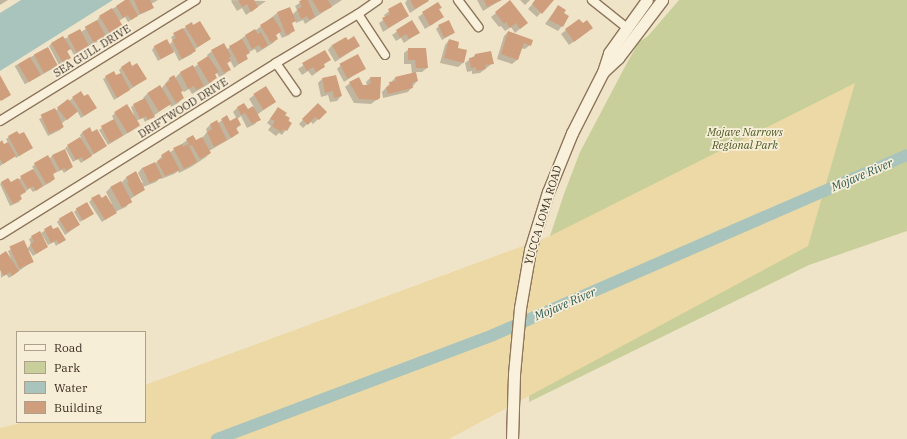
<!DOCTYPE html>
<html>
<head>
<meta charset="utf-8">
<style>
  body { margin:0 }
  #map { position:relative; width:907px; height:439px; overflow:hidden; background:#f0e4c8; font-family:"IBM Plex Serif",serif }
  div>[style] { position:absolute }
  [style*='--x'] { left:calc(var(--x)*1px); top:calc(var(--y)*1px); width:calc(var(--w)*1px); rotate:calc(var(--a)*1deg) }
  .green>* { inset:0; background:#c9cf9b }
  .sand>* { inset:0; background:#ecd9a5 }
  .water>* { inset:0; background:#a9c4bc }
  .shadow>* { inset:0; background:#0003; transform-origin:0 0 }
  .river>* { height:12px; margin:-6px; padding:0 6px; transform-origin:6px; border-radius:6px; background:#a9c4bc }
  .building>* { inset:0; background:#cf9f7d; transform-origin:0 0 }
  .roads { filter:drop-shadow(1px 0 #8d765c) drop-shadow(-1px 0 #8d765c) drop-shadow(0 1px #8d765c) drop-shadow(0 -1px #8d765c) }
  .street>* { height:8px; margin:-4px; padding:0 4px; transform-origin:4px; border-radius:4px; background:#faf1dc }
  .secondary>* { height:11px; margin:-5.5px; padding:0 5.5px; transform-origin:5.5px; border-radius:5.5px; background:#faf1dc }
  span { translate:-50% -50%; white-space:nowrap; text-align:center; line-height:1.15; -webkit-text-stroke:3.5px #f7eed8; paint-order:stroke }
  .street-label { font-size:11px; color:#3d2e20 }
  .park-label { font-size:11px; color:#4d5a26; font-style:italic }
  .water-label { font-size:12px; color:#2f5d5a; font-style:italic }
  .legend { position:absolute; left:16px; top:331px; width:130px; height:92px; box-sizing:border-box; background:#f7eed8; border:1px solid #ada18e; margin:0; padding:5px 7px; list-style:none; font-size:12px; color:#3d2e20 }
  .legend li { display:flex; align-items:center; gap:8px; height:20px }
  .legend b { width:20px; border:1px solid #ada18e }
</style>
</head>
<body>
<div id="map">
  <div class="green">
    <i style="clip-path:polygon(679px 0,907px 0,907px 231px,809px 265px,529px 402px,530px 361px,541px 279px,550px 236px,564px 194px,580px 152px,628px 61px,639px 42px,648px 36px)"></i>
  </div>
  <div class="sand">
    <i style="clip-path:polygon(855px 83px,808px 246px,449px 439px,0 439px,0 428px,25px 422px,145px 422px,145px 385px,550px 236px)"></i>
  </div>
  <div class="water">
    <i style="clip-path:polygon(21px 0,113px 0,0 71px,0 13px)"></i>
  </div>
  <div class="shadow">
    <i style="clip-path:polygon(0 0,8px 0,0 5px)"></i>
    <i style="clip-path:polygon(127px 0,158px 0,151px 4px,153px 8px,150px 10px,137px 16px,128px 22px,125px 17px,119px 21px,119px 28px,89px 47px,74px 55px,70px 48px,67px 52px,70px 58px,59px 65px,49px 46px,51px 44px,81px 32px,97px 21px,99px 17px)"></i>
    <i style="clip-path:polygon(304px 0,342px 0,305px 24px,303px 20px,296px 23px,295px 20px,291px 24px,294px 30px,289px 35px,282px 38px,279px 32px,275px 36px,277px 39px,273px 43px,257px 53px,255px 49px,249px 52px,246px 56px,247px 58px,234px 68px,230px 60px,227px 64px,229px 70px,225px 74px,219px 77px,217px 73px,214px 75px,216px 77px,212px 82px,192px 94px,189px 89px,184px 92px,182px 90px,180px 93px,183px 98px,178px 103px,171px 107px,170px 104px,145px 122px,143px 118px,136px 121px,139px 125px,136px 128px,108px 145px,99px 130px,114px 120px,112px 116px,115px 113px,127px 106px,133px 116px,134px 115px,131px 107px,144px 99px,143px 98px,147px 94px,160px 86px,161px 89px,169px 79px,174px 76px,175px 78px,180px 73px,193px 66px,193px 68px,208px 57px,207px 55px,212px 51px,226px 50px,245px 36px,255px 31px,277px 13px,289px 8px,292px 15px,297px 10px,295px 6px)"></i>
    <i style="clip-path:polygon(407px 0,427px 0,428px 1px,410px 13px,405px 3px)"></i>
    <i style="clip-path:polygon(477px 0,501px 0,483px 11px)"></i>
    <i style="clip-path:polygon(520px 0,530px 0,525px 5px)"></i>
    <i style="clip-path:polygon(536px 0,553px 0,537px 17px,528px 9px)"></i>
    <i style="clip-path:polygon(231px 1px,232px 0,266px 1px,246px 15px,242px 8px,237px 11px)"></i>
    <i style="clip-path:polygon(510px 2px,522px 27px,515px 33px,511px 27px,505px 31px,501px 26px,499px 27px,491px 17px)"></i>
    <i style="clip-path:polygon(400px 3px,408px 16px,383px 32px,379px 23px,386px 18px,384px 15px)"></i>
    <i style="clip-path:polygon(438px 3px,440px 8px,438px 10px,443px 17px,425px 29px,418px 17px)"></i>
    <i style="clip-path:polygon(558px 6px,562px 26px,558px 31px,545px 24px)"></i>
    <i style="clip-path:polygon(412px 21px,419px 32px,404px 43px,401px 38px,396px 41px,392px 35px)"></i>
    <i style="clip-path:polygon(582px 25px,587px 32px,569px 45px,561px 34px,566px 30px)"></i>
    <i style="clip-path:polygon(439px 26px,454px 33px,442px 40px,436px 29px)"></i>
    <i style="clip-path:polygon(186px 27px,210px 39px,194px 50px,192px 54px,179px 61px,174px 51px,158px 61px,152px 50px,154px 47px,169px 45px,173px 41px,171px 37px)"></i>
    <i style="clip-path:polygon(508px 32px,530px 45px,525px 49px,521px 48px,517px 60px,512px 64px,497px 59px,504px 36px)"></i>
    <i style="clip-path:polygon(449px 40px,456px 48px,463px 63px,458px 67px,440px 63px,445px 45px)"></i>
    <i style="clip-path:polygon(332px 45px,359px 46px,335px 62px,328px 50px)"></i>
    <i style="left:47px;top:48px;width:21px;height:37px;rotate:61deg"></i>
    <i style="clip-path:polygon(409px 49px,427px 68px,422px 72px,415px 72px,417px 81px,408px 92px,383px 98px,382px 92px,395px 78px,412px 74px,411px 64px,404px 64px,404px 53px)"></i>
    <i style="clip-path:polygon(324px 51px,329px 60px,323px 65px,324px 67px,312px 76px,308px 71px,302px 75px,298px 69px)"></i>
    <i style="clip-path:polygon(475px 55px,493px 63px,480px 73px,472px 74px,472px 71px,467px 72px,465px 63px)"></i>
    <i style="clip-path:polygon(341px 65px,365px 68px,344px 82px,337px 69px)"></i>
    <i style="clip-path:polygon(122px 67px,143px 81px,114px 100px,103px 79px,106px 77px,116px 77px,121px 74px,119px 70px)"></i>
    <i style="clip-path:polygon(370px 78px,380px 78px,379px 98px,371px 104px,354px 103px,345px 87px,350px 83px,367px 86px,366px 82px)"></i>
    <i style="clip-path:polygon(322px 79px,341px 96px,337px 101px,330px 102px,328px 95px,321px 97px,318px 83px)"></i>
    <i style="clip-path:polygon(254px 95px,274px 102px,257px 115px,259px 119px,255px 124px,247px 128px,241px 116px,237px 119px,240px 125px,236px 129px,238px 133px,233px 137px,209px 151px,210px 153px,206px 157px,191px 167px,179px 173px,178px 171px,174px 174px,161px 179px,160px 178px,156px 182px,143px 187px,144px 190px,129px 200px,130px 202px,126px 207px,115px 212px,102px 222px,89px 202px,92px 199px,101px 199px,112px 204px,106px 192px,111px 187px,121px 183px,127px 177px,143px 183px,138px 173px,142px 168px,155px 164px,162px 156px,169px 153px,193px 136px,196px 142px,203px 137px,207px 132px,206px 129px,210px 125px,218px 123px,227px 117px,230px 122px,237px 119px,233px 112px,237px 108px,244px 104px,247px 111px,254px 107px,249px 99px)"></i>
    <i style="clip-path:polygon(73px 98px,84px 98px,96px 108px,81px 118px,77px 111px,61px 124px,63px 127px,60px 130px,48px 136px,39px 119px,55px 111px)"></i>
    <i style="clip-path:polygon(318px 104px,325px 112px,313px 124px,310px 121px,303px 128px,299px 124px)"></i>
    <i style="clip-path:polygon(278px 108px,291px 123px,282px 135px,279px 133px,276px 136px,268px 130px,271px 126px,267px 123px)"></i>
    <i style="clip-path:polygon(82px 133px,92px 133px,105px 146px,81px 163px,78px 159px,73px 162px,65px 148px,81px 138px,80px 135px)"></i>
    <i style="clip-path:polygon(9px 137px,32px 148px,16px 158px,15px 156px,0 166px,0 143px,4px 146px,8px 143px,6px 139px)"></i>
    <i style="clip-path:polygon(53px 155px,72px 167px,64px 173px,62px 170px,57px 172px,56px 171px,53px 174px,54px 179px,51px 182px,33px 192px,30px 188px,20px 196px,21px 199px,19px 202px,10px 206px,0 184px,2px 182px,11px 184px,18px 180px,34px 169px,32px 167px,35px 164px,49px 159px)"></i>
    <i style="clip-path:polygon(77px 209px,92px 214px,80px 222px,74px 212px)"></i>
    <i style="clip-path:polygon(60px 219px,79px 225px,65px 235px,57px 222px)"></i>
    <i style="clip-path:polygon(50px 227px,64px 240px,56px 246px,54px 242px,48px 245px,41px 233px)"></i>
    <i style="clip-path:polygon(32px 237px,47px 247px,33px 256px,29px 250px,28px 251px,33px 261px,9px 278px,6px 274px,1px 278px,0 256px,11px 259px,8px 251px,23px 242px,27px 249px,31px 244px,29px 239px)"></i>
  </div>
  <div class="river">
    <i style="--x:217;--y:439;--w:295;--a:-20.6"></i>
    <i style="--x:493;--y:335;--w:451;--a:-23.5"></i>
  </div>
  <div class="building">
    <i style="clip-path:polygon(125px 0,129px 0,138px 16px,131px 20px,128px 15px,123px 18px,116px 6px)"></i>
    <i style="clip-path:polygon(134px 0,150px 0,154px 8px,140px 14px)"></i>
    <i style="clip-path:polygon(238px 0,254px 0,258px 7px,251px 12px,247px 4px,242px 7px)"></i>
    <i style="clip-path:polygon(302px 0,308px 0,315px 17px,309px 20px,307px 16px,301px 19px,297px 9px,302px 7px,299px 1px)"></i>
    <i style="clip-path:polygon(312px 0,328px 0,332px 7px,320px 13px)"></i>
    <i style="clip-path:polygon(410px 0,428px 0,429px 1px,415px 9px)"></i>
    <i style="clip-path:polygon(484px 0,502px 0,487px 7px)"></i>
    <i style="clip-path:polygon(510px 0,528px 23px,520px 29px,516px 23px,510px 28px,506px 22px,504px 24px,495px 12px)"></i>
    <i style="clip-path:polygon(535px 0,554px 0,542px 14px,532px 4px)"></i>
    <i style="clip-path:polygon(401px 2px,409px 16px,388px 28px,382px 18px,390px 14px,388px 9px)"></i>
    <i style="clip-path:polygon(438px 2px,442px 8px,439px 9px,444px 17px,430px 26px,422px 12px)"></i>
    <i style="clip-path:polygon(558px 5px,566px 10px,564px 13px,569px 16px,563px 27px,549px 20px)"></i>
    <i style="clip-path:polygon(290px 7px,296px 21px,292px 23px,295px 31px,286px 35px,277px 12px)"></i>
    <i style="left:112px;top:8px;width:21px;height:15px;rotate:59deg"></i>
    <i style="clip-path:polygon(273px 17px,282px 31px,276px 35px,278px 39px,271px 43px,260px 25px)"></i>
    <i style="clip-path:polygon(579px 19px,583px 23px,587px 20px,593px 28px,574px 42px,565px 29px)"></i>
    <i style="left:97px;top:20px;width:18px;height:14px;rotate:61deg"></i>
    <i style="clip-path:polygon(412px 20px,420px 33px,409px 39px,406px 34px,400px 38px,396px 30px)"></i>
    <i style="left:449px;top:20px;width:14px;height:12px;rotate:65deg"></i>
    <i style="clip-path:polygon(200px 21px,211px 39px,198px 47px,185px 26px,192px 22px,193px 25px)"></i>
    <i style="clip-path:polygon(183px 28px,196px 51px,182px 59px,172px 40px,176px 38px,173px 33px)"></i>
    <i style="left:80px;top:29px;width:19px;height:14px;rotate:62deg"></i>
    <i style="clip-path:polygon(255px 29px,258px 34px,261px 32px,268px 45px,262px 49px,259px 45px,252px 49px,245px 35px)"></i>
    <i style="clip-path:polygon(508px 31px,533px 40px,531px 46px,524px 43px,518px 60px,501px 54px)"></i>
    <i style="clip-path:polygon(63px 36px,71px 49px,67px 51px,71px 58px,63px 63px,51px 43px)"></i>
    <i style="clip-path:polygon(354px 36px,360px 46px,339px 58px,332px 45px,346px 37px,348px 40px)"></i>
    <i style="left:167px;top:39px;width:15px;height:15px;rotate:62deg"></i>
    <i style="clip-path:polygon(242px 39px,250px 53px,246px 55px,248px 59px,239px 64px,229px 46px)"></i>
    <i style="clip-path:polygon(449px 39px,459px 42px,458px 48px,467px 50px,464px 63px,444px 58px)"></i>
    <i style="clip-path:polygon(224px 43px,231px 56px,229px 58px,231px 61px,227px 63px,231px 70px,224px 73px,211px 50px)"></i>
    <i style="left:48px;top:47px;width:21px;height:16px;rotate:62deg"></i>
    <i style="clip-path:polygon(408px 48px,426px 48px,428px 68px,416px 68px,415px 60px,408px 60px)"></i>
    <i style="clip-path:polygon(325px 50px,331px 60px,324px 64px,325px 67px,316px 72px,313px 67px,307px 71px,302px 63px)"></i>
    <i style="clip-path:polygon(491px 51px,494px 64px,485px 65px,486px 69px,476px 71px,476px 67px,471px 68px,469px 58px,475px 57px,475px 54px)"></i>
    <i style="left:358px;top:54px;width:17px;height:21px;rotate:62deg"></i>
    <i style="clip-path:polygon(208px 56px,219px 72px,215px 74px,217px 78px,209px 83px,197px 63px)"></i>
    <i style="left:30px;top:57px;width:21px;height:14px;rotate:59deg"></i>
    <i style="clip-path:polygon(130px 61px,132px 66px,137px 63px,147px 79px,133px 87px,121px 67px)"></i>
    <i style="clip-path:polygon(193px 65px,204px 86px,196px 90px,194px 86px,188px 89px,180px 72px)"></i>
    <i style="clip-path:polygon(114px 71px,116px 75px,121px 73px,130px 90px,117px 98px,105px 76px)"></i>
    <i style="clip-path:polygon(416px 72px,418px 81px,412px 83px,413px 88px,388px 94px,386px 87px,390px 86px,389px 82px,396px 81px,395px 77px)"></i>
    <i style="clip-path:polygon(0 75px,11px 95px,1px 101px,0 100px)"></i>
    <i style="clip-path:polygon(174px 75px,183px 91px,181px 92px,184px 98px,176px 103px,165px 84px,170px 81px,169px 78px)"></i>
    <i style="clip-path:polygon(336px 75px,342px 96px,334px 98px,333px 91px,325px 93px,322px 78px)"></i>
    <i style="clip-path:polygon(359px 77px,363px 85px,368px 85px,371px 83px,370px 77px,381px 77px,380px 98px,377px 100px,359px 99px,349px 82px)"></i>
    <i style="left:160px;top:85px;width:22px;height:15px;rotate:58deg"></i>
    <i style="left:266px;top:86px;width:19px;height:15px;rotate:58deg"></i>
    <i style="clip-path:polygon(81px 91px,84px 96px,88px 94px,97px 108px,84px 116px,72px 97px)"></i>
    <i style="clip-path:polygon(145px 98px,155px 117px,148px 120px,146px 116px,140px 119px,133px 104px)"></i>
    <i style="left:68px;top:99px;width:16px;height:14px;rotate:52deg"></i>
    <i style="clip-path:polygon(244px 103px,248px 109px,253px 106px,261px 120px,252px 124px,245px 113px,241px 115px,237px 107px)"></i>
    <i style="clip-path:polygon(318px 103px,327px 112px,319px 120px,315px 117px,308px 125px,302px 119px)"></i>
    <i style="left:127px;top:104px;width:25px;height:15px;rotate:58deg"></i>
    <i style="clip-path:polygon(278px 107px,287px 113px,285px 115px,290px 118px,288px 121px,292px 123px,287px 131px,283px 129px,281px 132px,272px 126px,275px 121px,270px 119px)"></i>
    <i style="left:55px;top:108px;width:21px;height:16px;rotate:65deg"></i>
    <i style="clip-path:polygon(227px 115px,230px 121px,237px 117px,241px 125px,236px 128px,239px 133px,231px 138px,221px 119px)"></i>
    <i style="left:114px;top:119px;width:19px;height:15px;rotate:62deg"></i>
    <i style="clip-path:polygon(217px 120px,227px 140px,214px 147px,207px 132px,212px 129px,210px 124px)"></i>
    <i style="clip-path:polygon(90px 127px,92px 132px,97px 129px,107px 146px,94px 154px,82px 132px)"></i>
    <i style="clip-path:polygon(17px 131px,19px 134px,24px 132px,33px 148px,19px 156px,8px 136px)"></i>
    <i style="clip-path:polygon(193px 135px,196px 140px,202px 137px,211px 153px,200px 159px,192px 145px,190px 146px,186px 139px)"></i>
    <i style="clip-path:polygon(80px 137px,92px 156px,84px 161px,82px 157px,76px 160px,67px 145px)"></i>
    <i style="clip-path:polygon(2px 140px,4px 144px,8px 142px,16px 156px,3px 164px,0 159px,0 142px)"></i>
    <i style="clip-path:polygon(182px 144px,183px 147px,188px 144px,197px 162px,184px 169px,173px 148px)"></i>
    <i style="clip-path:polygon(65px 149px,73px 167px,66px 171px,65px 168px,60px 170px,52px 155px)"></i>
    <i style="clip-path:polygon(169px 150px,180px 170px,165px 176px,157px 161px,163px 158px,161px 155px)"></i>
    <i style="clip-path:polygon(48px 155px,57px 172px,53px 174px,55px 179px,46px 184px,34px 163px)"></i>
    <i style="left:155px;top:162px;width:17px;height:14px;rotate:65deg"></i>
    <i style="clip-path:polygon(33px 169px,43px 186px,36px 191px,33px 186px,28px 189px,20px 176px)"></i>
    <i style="clip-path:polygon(136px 171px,145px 190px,134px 196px,127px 183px,129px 182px,126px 177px)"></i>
    <i style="clip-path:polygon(8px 178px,11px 182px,18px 178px,26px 192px,20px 195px,22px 199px,13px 204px,1px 182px)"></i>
    <i style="left:121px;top:181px;width:24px;height:12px;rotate:62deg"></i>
    <i style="clip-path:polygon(99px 194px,102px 198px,106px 195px,117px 213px,105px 220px,91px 198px)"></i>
    <i style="left:87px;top:202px;width:14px;height:13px;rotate:60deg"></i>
    <i style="left:72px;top:211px;width:16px;height:15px;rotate:60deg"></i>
    <i style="clip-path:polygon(51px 225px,53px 229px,58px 227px,66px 240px,59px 244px,57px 240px,51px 243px,44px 229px)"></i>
    <i style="clip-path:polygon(40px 231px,48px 247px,36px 254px,30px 244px,34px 242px,31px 236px)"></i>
    <i style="left:24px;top:240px;width:24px;height:16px;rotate:66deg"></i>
    <i style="clip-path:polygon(6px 251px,19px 271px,12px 276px,10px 272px,4px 276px,0 270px,0 255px)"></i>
  </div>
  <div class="roads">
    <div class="street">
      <i style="--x:458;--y:0;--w:34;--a:53"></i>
      <i style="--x:592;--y:0;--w:43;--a:38.5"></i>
      <i style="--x:358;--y:14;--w:49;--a:56.6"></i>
      <i style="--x:276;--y:63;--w:35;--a:55"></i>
      <i style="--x:0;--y:121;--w:230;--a:-31.7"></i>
      <i style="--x:0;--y:235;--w:325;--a:-31.9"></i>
      <i style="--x:276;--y:63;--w:96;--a:-30.9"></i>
      <i style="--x:358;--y:14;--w:24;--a:-35"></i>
    </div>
    <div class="secondary">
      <i style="--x:604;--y:71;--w:19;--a:-43"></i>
      <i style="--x:618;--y:58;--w:73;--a:-52.8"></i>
      <i style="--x:512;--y:439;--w:65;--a:-88.2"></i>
      <i style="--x:514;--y:374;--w:66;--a:-84.8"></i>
      <i style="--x:520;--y:308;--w:59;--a:-80.2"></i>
      <i style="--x:530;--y:250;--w:61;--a:-72.8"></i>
      <i style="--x:548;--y:192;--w:64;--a:-67.9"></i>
      <i style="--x:572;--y:133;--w:68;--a:-63.1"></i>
      <i style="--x:603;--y:72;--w:20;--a:-72"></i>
      <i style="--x:609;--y:53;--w:65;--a:-54.4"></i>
    </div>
  </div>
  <div class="street-label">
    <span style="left:92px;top:51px;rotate:-32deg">SEA GULL DRIVE</span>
    <span style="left:183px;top:108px;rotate:-32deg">DRIFTWOOD DRIVE</span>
    <span style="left:543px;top:215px;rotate:-73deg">YUCCA LOMA ROAD</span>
  </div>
  <div class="park-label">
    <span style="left:745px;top:139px">Mojave Narrows<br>Regional Park</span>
  </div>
  <div class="water-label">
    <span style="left:862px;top:175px;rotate:-23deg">Mojave River</span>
    <span style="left:565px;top:304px;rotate:-23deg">Mojave River</span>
  </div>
  <ul class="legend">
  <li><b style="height:5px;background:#faf1dc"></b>Road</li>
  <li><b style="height:11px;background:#c9cf9b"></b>Park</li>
  <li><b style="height:11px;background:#a9c4bc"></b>Water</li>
  <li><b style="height:11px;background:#cf9f7d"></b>Building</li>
  </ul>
</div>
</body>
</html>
